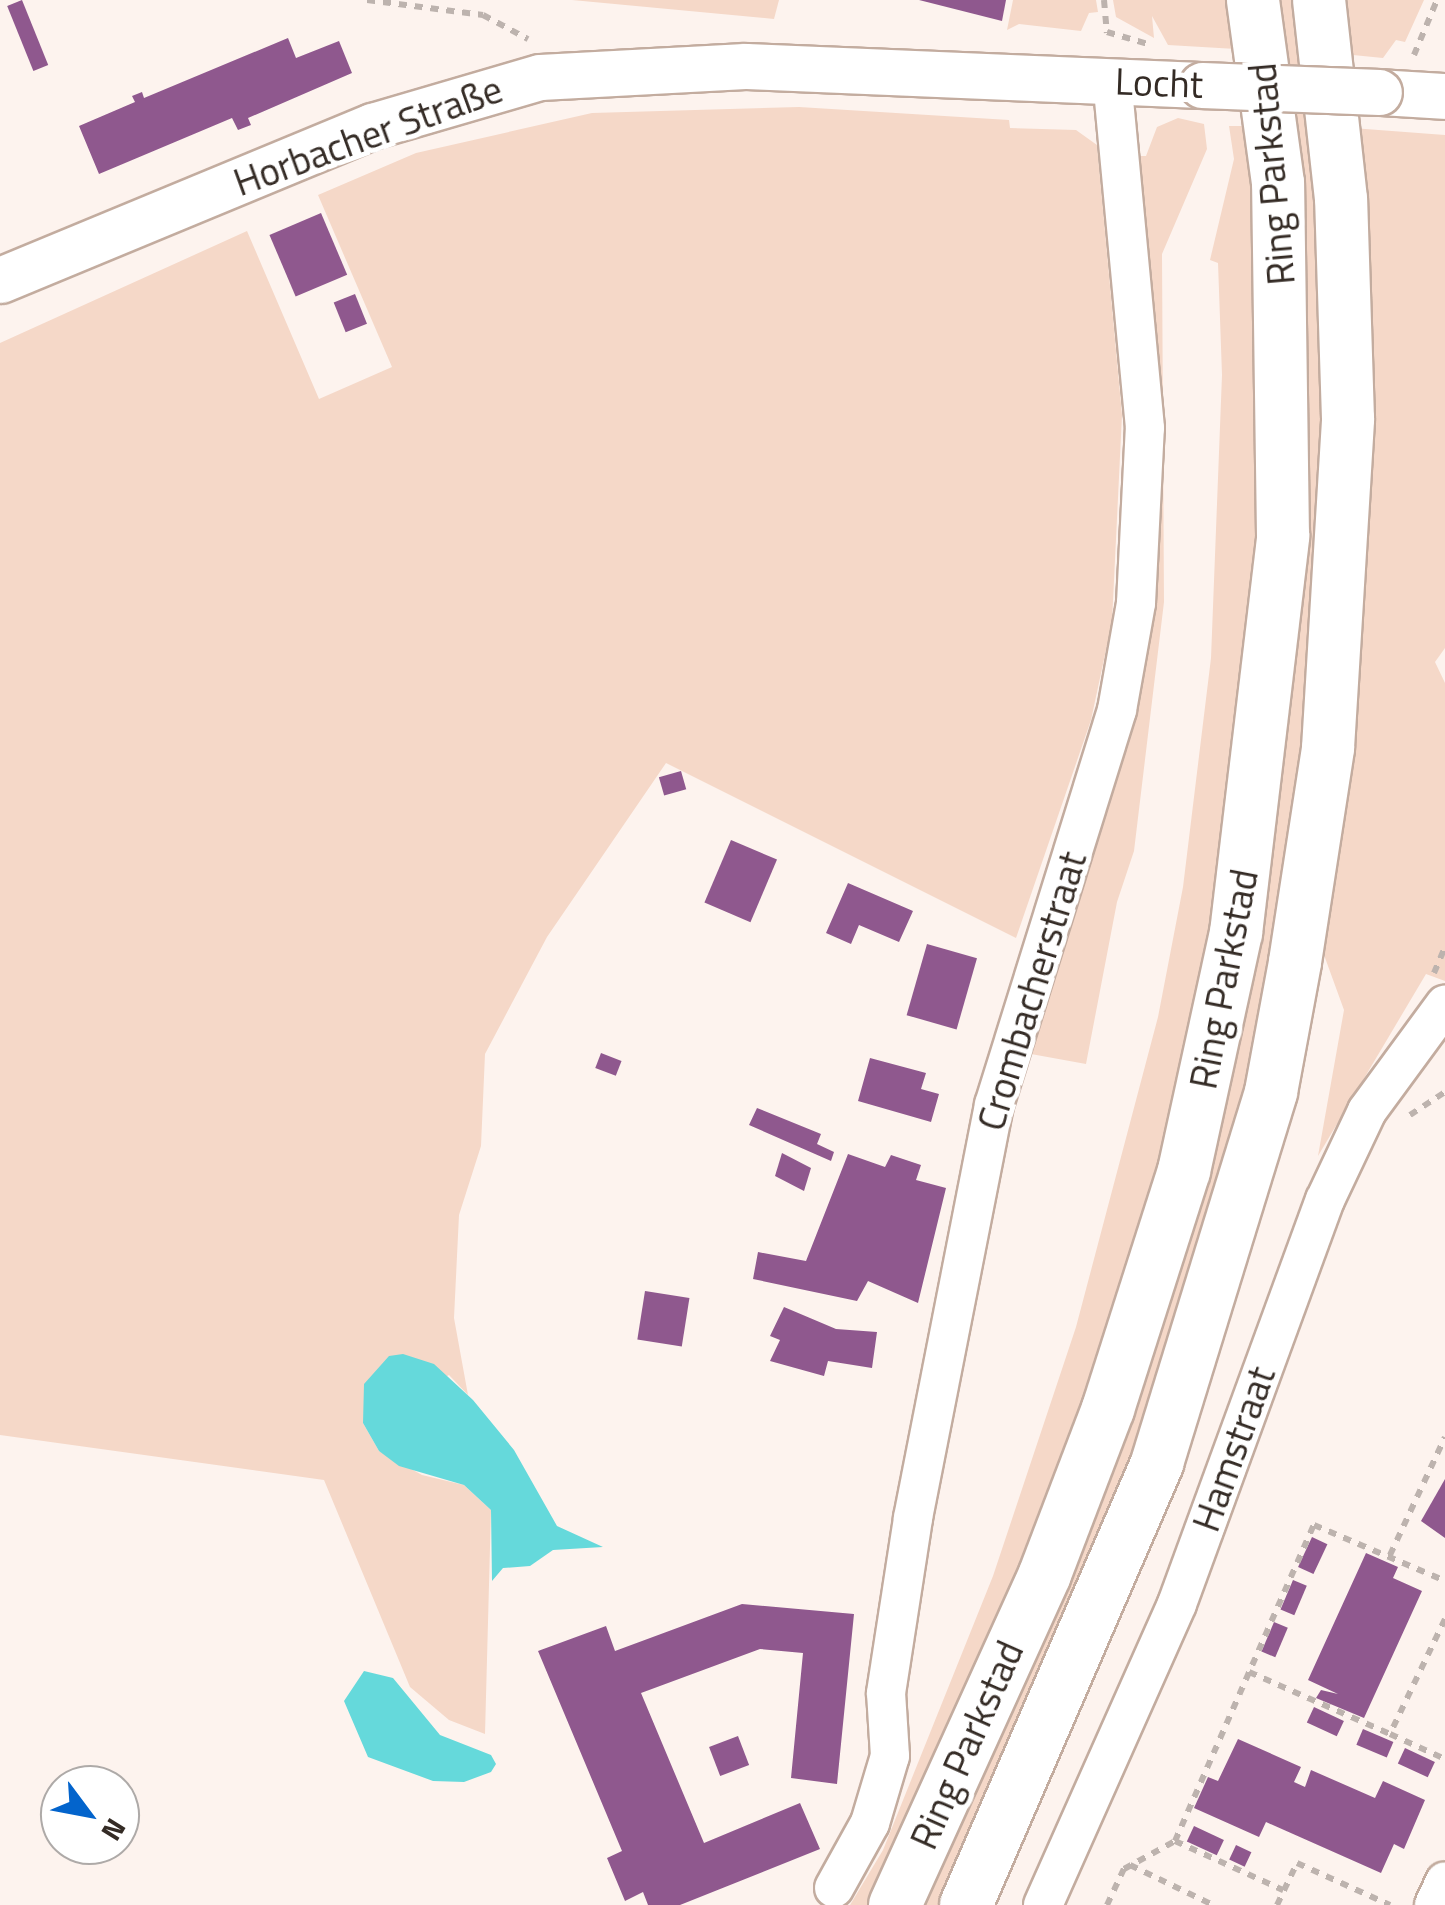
<!DOCTYPE html>
<html>
<head>
<meta charset="utf-8">
<style>
  body { margin:0 }
  #map { position:relative; width:1445px; height:1905px; overflow:hidden; background:#fdf3ee; font-family:"Titillium Web",sans-serif }
  div>[style] { position:absolute }
  [style*='--x'] { left:calc(var(--x)*1px); top:calc(var(--y)*1px); width:calc(var(--w)*1px); rotate:calc(var(--a)*1deg) }
  .green>* { inset:0; background:#f5d8c8 }
  .water>* { inset:0; background:#65d9db }
  .building>* { inset:0; background:#8f588e; transform-origin:0 0 }
  .path>* { height:6px; margin-top:-3px; transform-origin:0; background:repeating-linear-gradient(90deg,#bdb3ae 0 8px,transparent 0 16px) }
  .roads { filter:drop-shadow(2px 0 #c3ac9f) drop-shadow(-2px 0 #c3ac9f) drop-shadow(0 2px #c3ac9f) drop-shadow(0 -2px #c3ac9f) }
  .minor>* { height:38px; margin:-19px; padding:0 19px; transform-origin:19px; border-radius:19px; background:#fff }
  .major>* { height:45px; margin:-22.5px; padding:0 22.5px; transform-origin:22.5px; border-radius:22.5px; background:#fff }
  .highway>* { height:52px; margin:-26px; padding:0 26px; transform-origin:26px; border-radius:26px; background:#fff }
  .bridges { filter:drop-shadow(2px 0 #c3ac9f) drop-shadow(-2px 0 #c3ac9f) drop-shadow(0 2px #c3ac9f) drop-shadow(0 -2px #c3ac9f) }
  .major-bridge>* { height:45px; margin:-22.5px; padding:0 22.5px; transform-origin:22.5px; border-radius:22.5px; background:#fff }
  span { translate:-50% -50%; white-space:nowrap; text-align:center; line-height:1.15; -webkit-text-stroke:10px #fff; paint-order:stroke }
  .street-label { font-size:38px; color:#342b25 }
  .north { position:absolute; left:40px; top:1765px; width:100px; height:100px; box-sizing:border-box; background:#fff; border:2px solid #aeaaa8; border-radius:50%; rotate:122deg; font-size:28px; font-weight:700; line-height:40px; text-align:center; color:#342b25 }
  .north::after { content:''; display:block; margin:auto; width:35px; height:45px; background:#0364cc; clip-path:polygon(50% 0,100% 100%,50% 72%,0 100%) }
</style>
</head>
<body>
<div id="map">
  <div class="green">
    <i style="clip-path:polygon(572px 0,779px 0,774px 19px)"></i>
    <i style="clip-path:polygon(1013px 0,1096px 0,1098px 12px,1089px 13px,1081px 31px,1019px 24px,1007px 30px)"></i>
    <i style="clip-path:polygon(1113px 0,1228px 0,1236px 49px,1168px 45px,1152px 16px,1154px 38px,1116px 17px)"></i>
    <i style="clip-path:polygon(1264px 0,1294px 0,1313px 127px,1328px 368px,1310px 725px,1277px 925px,1238px 1133px,1142px 1450px,945px 1905px,915px 1905px,1083px 1528px,1277px 771px)"></i>
    <i style="clip-path:polygon(1334px 0,1424px 0,1405px 42px,1396px 40px,1383px 58px,1343px 54px)"></i>
    <i style="clip-path:polygon(799px 107px,1009px 120px,1010px 128px,1076px 130px,1097px 145px,1122px 415px,1112px 622px,1091px 720px,1016px 938px,666px 763px,547px 937px,485px 1054px,481px 1146px,459px 1215px,454px 1318px,468px 1395px,449px 1375px,363px 1423px,379px 1451px,422px 1475px,464px 1485px,491px 1510px,485px 1734px,449px 1720px,410px 1687px,324px 1480px,0 1435px,0 343px,247px 231px,319px 399px,392px 367px,318px 195px,416px 153px,592px 113px)"></i>
    <i style="clip-path:polygon(1178px 118px,1204px 124px,1207px 149px,1162px 254px,1164px 602px,1134px 851px,1117px 902px,1086px 1064px,1031px 1054px,1026px 1041px,1131px 704px,1136px 156px,1146px 156px,1157px 127px)"></i>
    <i style="clip-path:polygon(1229px 126px,1246px 126px,1250px 165px,1259px 495px,1255px 579px,1202px 994px,1163px 1161px,1076px 1441px,872px 1905px,850px 1905px,883px 1850px,993px 1576px,1076px 1327px,1158px 1017px,1183px 887px,1211px 658px,1222px 375px,1218px 263px,1210px 260px,1234px 159px)"></i>
    <i style="clip-path:polygon(1352px 128px,1445px 135px,1445px 648px,1435px 662px,1445px 683px,1445px 981px,1426px 974px,1318px 1156px,1344px 1010px,1316px 933px)"></i>
  </div>
  <div class="water">
    <i style="clip-path:polygon(403px 1354px,434px 1364px,473px 1400px,514px 1450px,557px 1526px,603px 1547px,553px 1550px,530px 1566px,503px 1568px,492px 1581px,491px 1510px,464px 1485px,399px 1466px,379px 1451px,363px 1423px,364px 1384px,389px 1356px)"></i>
    <i style="clip-path:polygon(364px 1671px,393px 1678px,440px 1735px,491px 1755px,496px 1764px,491px 1772px,464px 1782px,433px 1781px,368px 1757px,344px 1701px)"></i>
  </div>
  <div class="building">
    <i style="left:22px;top:0;width:70px;height:16px;rotate:68deg"></i>
    <i style="clip-path:polygon(919px 0,1006px 0,1002px 21px)"></i>
    <i style="clip-path:polygon(288px 38px,296px 58px,339px 41px,352px 73px,248px 118px,251px 125px,238px 130px,232px 118px,99px 174px,79px 126px,135px 102px,132px 96px,142px 92px,144px 98px)"></i>
    <i style="left:321px;top:213px;width:67px;height:56px;rotate:67deg"></i>
    <i style="left:355px;top:294px;width:32px;height:23px;rotate:68deg"></i>
    <i style="left:681px;top:771px;width:19px;height:23px;rotate:74deg"></i>
    <i style="left:731px;top:840px;width:50px;height:68px;rotate:23deg"></i>
    <i style="clip-path:polygon(848px 883px,913px 911px,899px 942px,859px 925px,851px 944px,826px 933px)"></i>
    <i style="left:927px;top:944px;width:52px;height:74px;rotate:16deg"></i>
    <i style="left:601px;top:1053px;width:22px;height:16px;rotate:21deg"></i>
    <i style="clip-path:polygon(870px 1058px,926px 1073px,921px 1089px,939px 1094px,931px 1122px,858px 1101px)"></i>
    <i style="clip-path:polygon(757px 1108px,821px 1134px,817px 1144px,834px 1152px,831px 1161px,749px 1125px)"></i>
    <i style="clip-path:polygon(782px 1153px,811px 1168px,804px 1191px,775px 1176px)"></i>
    <i style="clip-path:polygon(848px 1154px,885px 1167px,891px 1155px,921px 1165px,916px 1180px,946px 1188px,918px 1303px,868px 1281px,857px 1301px,753px 1279px,758px 1252px,806px 1261px)"></i>
    <i style="left:645px;top:1291px;width:45px;height:49px;rotate:9deg"></i>
    <i style="clip-path:polygon(784px 1307px,836px 1329px,877px 1332px,872px 1368px,828px 1361px,824px 1376px,770px 1361px,780px 1340px,770px 1336px)"></i>
    <i style="clip-path:polygon(1445px 1479px,1445px 1538px,1421px 1521px)"></i>
    <i style="left:1312px;top:1537px;width:17px;height:33px;rotate:25deg"></i>
    <i style="clip-path:polygon(1366px 1553px,1398px 1567px,1393px 1578px,1422px 1591px,1364px 1718px,1316px 1698px,1321px 1690px,1338px 1694px,1308px 1680px)"></i>
    <i style="left:1293px;top:1580px;width:15px;height:32px;rotate:23deg"></i>
    <i style="clip-path:polygon(742px 1604px,854px 1614px,837px 1784px,791px 1778px,803px 1653px,760px 1649px,641px 1693px,704px 1843px,800px 1803px,820px 1849px,680px 1905px,648px 1905px,643px 1892px,625px 1901px,607px 1858px,622px 1851px,538px 1651px,606px 1626px,615px 1651px)"></i>
    <i style="left:1274px;top:1622px;width:15px;height:32px;rotate:23deg"></i>
    <i style="left:1314px;top:1707px;width:33px;height:17px;rotate:25deg"></i>
    <i style="left:1363px;top:1729px;width:33px;height:17px;rotate:23deg"></i>
    <i style="left:738px;top:1736px;width:31px;height:31px;rotate:69deg"></i>
    <i style="clip-path:polygon(1238px 1739px,1301px 1767px,1294px 1782px,1305px 1787px,1311px 1770px,1375px 1798px,1383px 1781px,1425px 1800px,1404px 1849px,1394px 1844px,1381px 1873px,1266px 1822px,1259px 1837px,1194px 1808px,1208px 1777px,1218px 1781px)"></i>
    <i style="left:1405px;top:1748px;width:33px;height:17px;rotate:25deg"></i>
    <i style="left:1194px;top:1826px;width:33px;height:17px;rotate:25deg"></i>
    <i style="left:1236px;top:1845px;width:17px;height:16px;rotate:25deg"></i>
  </div>
  <div class="path">
    <i style="--x:367;--y:0;--w:117;--a:7.4"></i>
    <i style="--x:483;--y:15;--w:51;--a:28.1"></i>
    <i style="--x:1104;--y:0;--w:33;--a:85"></i>
    <i style="--x:1107;--y:32;--w:43;--a:16.3"></i>
    <i style="--x:1414;--y:55;--w:60;--a:-67.3"></i>
    <i style="--x:1434;--y:973;--w:28;--a:-67"></i>
    <i style="--x:1410;--y:1115;--w:42;--a:-33.3"></i>
    <i style="--x:1390;--y:1555;--w:130;--a:-65"></i>
    <i style="--x:1445;--y:1619;--w:127;--a:115.6"></i>
    <i style="--x:1390;--y:1734;--w:60;--a:24.4"></i>
    <i style="--x:1249;--y:1672;--w:154;--a:23.7"></i>
    <i style="--x:1175;--y:1841;--w:119;--a:24.4"></i>
    <i style="--x:1130;--y:1865;--w:92;--a:25.7"></i>
    <i style="--x:1107;--y:1905;--w:40;--a:-65"></i>
    <i style="--x:1124;--y:1869;--w:58;--a:-28.8"></i>
    <i style="--x:1175;--y:1841;--w:345;--a:-66.3"></i>
    <i style="--x:1314;--y:1525;--w:142;--a:23.1"></i>
    <i style="--x:1277;--y:1905;--w:47;--a:-64.5"></i>
    <i style="--x:1297;--y:1863;--w:102;--a:24.3"></i>
  </div>
  <div class="roads">
    <div class="minor">
      <i style="--x:834;--y:1888;--w:74;--a:-61"></i>
      <i style="--x:870;--y:1823;--w:70;--a:-73.4"></i>
      <i style="--x:890;--y:1756;--w:63;--a:-93.6"></i>
      <i style="--x:886;--y:1693;--w:177;--a:-81.2"></i>
      <i style="--x:913;--y:1518;--w:421;--a:-78.9"></i>
      <i style="--x:994;--y:1105;--w:414;--a:-72.7"></i>
      <i style="--x:1117;--y:710;--w:109;--a:-79.9"></i>
      <i style="--x:1136;--y:603;--w:175;--a:-87.1"></i>
      <i style="--x:1145;--y:428;--w:349;--a:-95.4"></i>
      <i style="--x:1043;--y:1905;--w:329;--a:-66"></i>
      <i style="--x:1177;--y:1604;--w:430;--a:-69.9"></i>
      <i style="--x:1325;--y:1200;--w:98;--a:-64.7"></i>
      <i style="--x:1367;--y:1111;--w:132;--a:-53.7"></i>
      <i style="--x:1434;--y:1905;--w:26;--a:-65"></i>
    </div>
    <div class="major">
      <i style="--x:1379;--y:92;--w:66;--a:3.5"></i>
      <i style="--x:0;--y:280;--w:403;--a:-22.5"></i>
      <i style="--x:372;--y:126;--w:175;--a:-16.3"></i>
      <i style="--x:540;--y:77;--w:205;--a:-3.1"></i>
      <i style="--x:745;--y:66;--w:457;--a:2.4"></i>
    </div>
    <div class="highway">
      <i style="--x:895;--y:1905;--w:363;--a:-65.6"></i>
      <i style="--x:1045;--y:1574;--w:177;--a:-69.1"></i>
      <i style="--x:1108;--y:1409;--w:250;--a:-72.3"></i>
      <i style="--x:1184;--y:1171;--w:244;--a:-77.7"></i>
      <i style="--x:1236;--y:933;--w:400;--a:-83.2"></i>
      <i style="--x:1283;--y:536;--w:353;--a:-90.8"></i>
      <i style="--x:1278;--y:183;--w:185;--a:-97.8"></i>
      <i style="--x:966;--y:1905;--w:482;--a:-66.6"></i>
      <i style="--x:1157;--y:1463;--w:388;--a:-72.9"></i>
      <i style="--x:1271;--y:1092;--w:132;--a:-79.5"></i>
      <i style="--x:1295;--y:962;--w:217;--a:-81.2"></i>
      <i style="--x:1328;--y:748;--w:330;--a:-86.5"></i>
      <i style="--x:1348;--y:419;--w:220;--a:-91.8"></i>
      <i style="--x:1341;--y:199;--w:200;--a:-96.3"></i>
    </div>
  </div>
  <div class="bridges">
    <div class="major-bridge">
      <i style="--x:1202;--y:85;--w:177;--a:2.3"></i>
    </div>
  </div>
  <div class="street-label">
    <span style="left:1159px;top:83px;rotate:2deg">Locht</span>
    <span style="left:368px;top:136px;rotate:-20deg">Horbacher Straße</span>
    <span style="left:1272px;top:174px;rotate:-95deg">Ring Parkstad</span>
    <span style="left:1224px;top:979px;rotate:-79deg">Ring Parkstad</span>
    <span style="left:1032px;top:991px;rotate:-73deg">Crombacherstraat</span>
    <span style="left:1234px;top:1449px;rotate:-70deg">Hamstraat</span>
    <span style="left:967px;top:1745px;rotate:-66deg">Ring Parkstad</span>
  </div>
  <div class="north">N</div>
</div>
</body>
</html>
